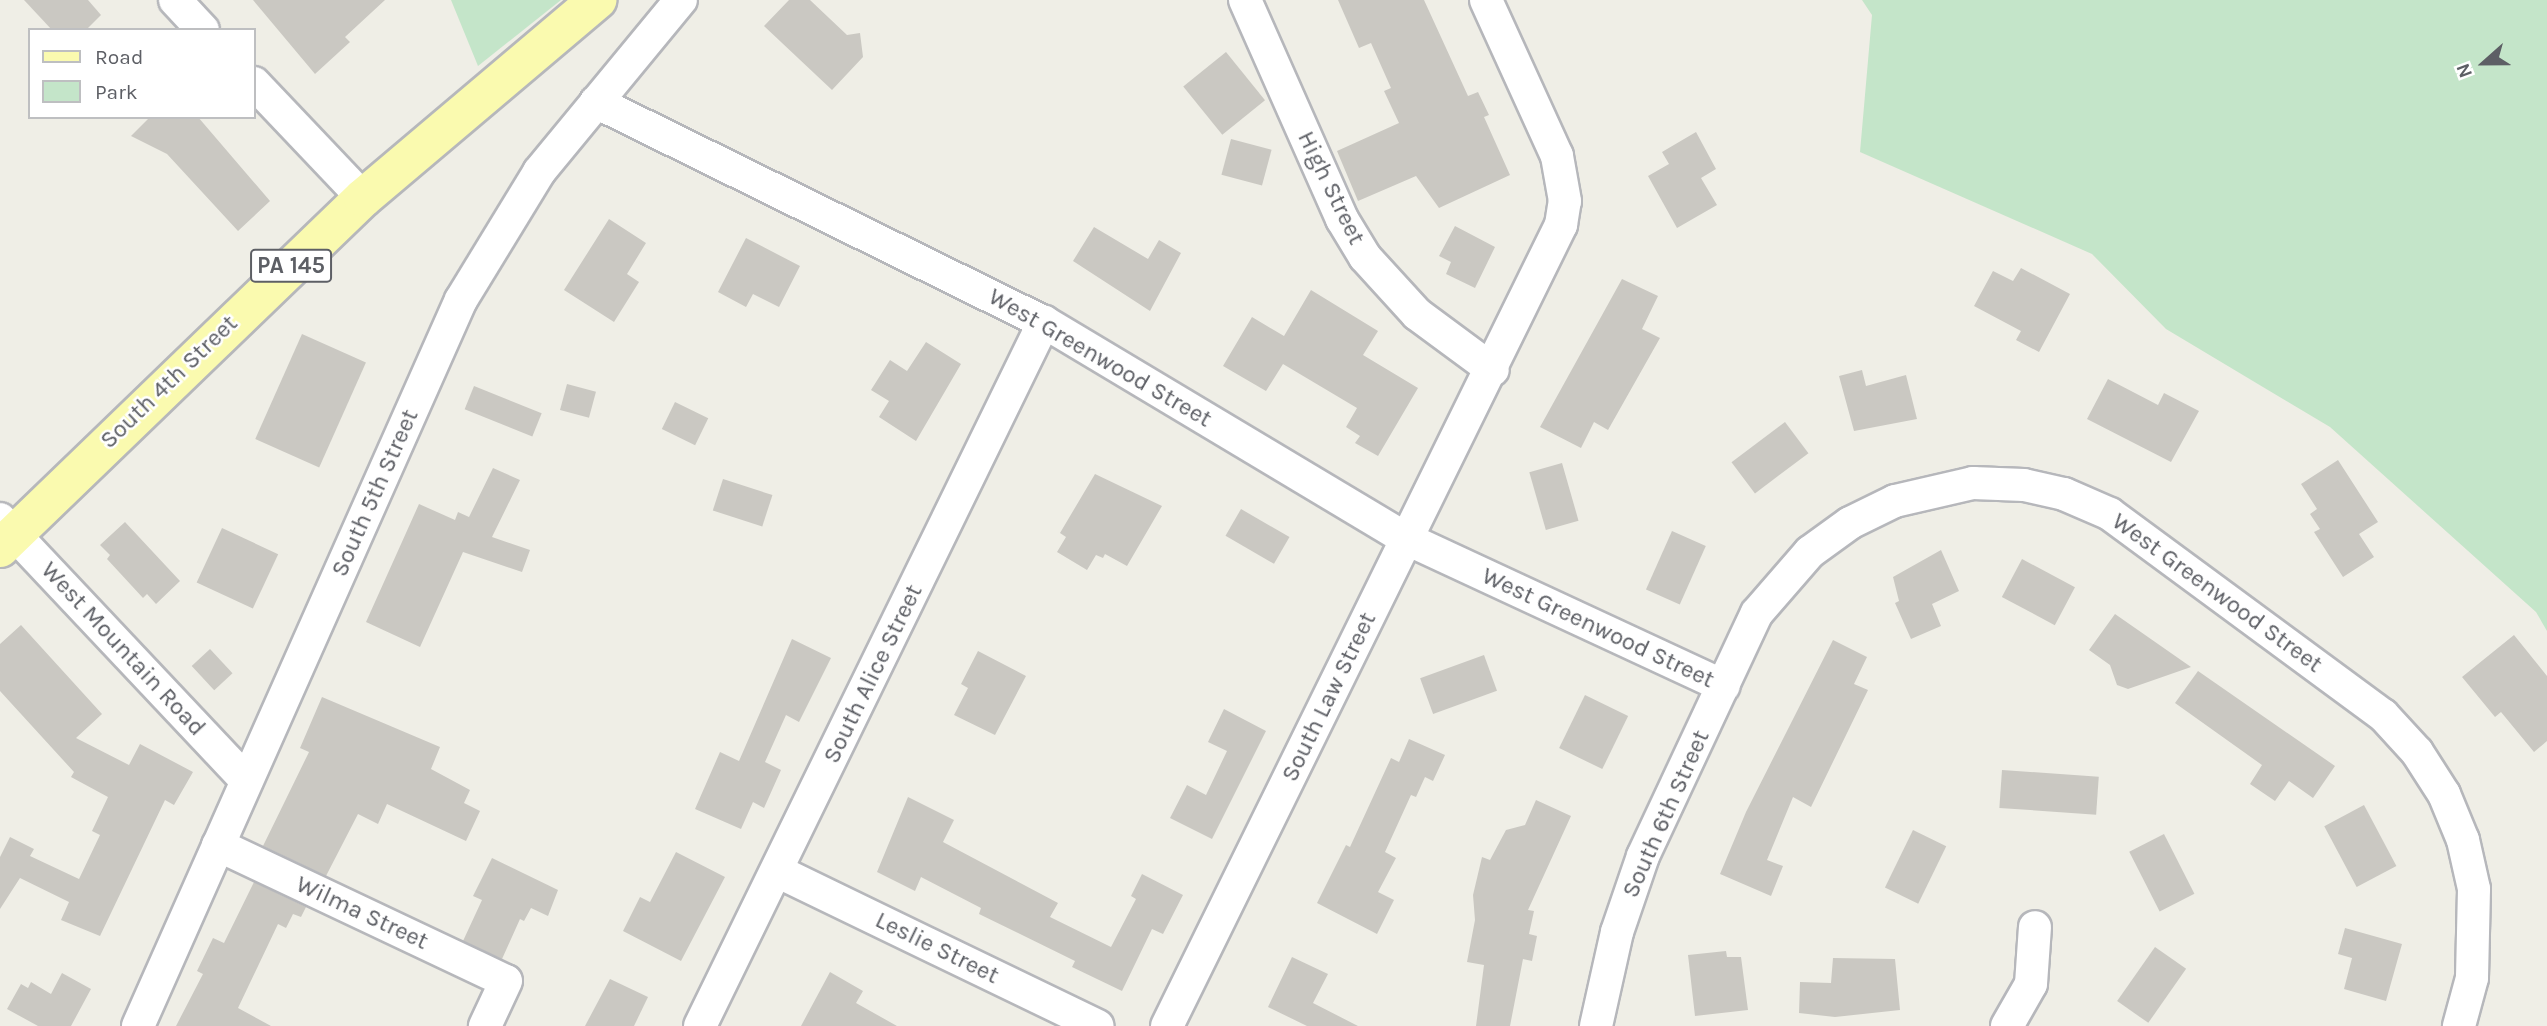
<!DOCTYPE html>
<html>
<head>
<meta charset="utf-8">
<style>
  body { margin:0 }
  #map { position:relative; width:2547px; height:1026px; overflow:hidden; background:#efeee6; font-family:Karla,sans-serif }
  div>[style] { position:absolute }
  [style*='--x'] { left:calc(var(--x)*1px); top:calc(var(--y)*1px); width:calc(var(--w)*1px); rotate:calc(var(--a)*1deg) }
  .green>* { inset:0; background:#c4e5c9 }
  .building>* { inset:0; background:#cac8c2; transform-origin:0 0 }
  .roads { filter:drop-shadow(2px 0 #b6b7bb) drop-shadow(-2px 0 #b6b7bb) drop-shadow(0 2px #b6b7bb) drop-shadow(0 -2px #b6b7bb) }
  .minor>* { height:32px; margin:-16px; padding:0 16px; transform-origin:16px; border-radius:16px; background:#fff }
  .major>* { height:38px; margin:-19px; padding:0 19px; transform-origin:19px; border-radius:19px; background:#fafaaf }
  span { translate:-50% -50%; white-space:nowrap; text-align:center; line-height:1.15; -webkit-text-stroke:5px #fff; paint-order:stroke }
  .shield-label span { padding:2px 5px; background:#fff; border:2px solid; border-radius:5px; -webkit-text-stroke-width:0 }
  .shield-label { font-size:23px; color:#5d5f65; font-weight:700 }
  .street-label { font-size:24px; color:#5d5f65 }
  .legend { position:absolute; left:28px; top:28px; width:228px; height:91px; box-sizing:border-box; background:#fff; border:2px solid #bebfc1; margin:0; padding:9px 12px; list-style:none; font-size:21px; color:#5d5f65 }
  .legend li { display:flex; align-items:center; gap:14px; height:35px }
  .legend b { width:35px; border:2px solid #bebfc1 }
  .north { position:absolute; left:2449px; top:28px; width:70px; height:70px; -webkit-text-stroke:5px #fff; paint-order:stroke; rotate:249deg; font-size:19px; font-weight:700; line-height:28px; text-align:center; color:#5d5f65 }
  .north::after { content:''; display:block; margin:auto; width:24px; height:32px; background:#5d5f65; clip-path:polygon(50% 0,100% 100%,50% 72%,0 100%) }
</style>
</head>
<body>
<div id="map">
  <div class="green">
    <i style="clip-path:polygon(451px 0,561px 0,478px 66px)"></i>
    <i style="clip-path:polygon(1862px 0,2547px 0,2547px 631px,2536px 612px,2330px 427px,2166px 329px,2092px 254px,1860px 152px,1872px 15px)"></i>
  </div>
  <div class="building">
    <i style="clip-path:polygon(24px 0,88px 0,101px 15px,86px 30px,52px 30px)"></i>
    <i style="clip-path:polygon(253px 0,385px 0,345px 37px,350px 42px,315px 74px)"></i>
    <i style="clip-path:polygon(789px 0,810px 0,847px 35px,860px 33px,863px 57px,832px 90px,764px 26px)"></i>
    <i style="clip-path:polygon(1338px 0,1424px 0,1468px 96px,1478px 92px,1489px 115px,1484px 117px,1510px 175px,1439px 208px,1416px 176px,1358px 201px,1337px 151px,1399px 123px,1384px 91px,1391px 88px,1371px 43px,1359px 48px)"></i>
    <i style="left:1226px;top:52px;width:62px;height:55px;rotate:51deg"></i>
    <i style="clip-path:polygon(150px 117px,198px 117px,270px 201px,238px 231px,167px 154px,131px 136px)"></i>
    <i style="clip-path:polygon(1696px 132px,1716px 169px,1701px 178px,1717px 205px,1677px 228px,1648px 176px,1669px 164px,1662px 152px)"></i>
    <i style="left:1231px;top:139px;width:42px;height:37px;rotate:15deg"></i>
    <i style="clip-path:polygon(609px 219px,646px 243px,627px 274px,639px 282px,614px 322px,564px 290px)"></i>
    <i style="clip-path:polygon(1455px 226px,1495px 247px,1475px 288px,1446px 274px,1451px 262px,1439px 256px)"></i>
    <i style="clip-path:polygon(1094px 227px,1148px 259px,1159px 240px,1181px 253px,1150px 311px,1073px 261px)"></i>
    <i style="clip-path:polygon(746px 238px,800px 266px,779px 307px,753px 294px,746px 307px,718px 292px)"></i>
    <i style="clip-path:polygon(2021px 268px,2070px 294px,2039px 352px,2016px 340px,2021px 331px,1974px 306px,1993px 271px,2013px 281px)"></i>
    <i style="clip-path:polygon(1622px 279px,1658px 296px,1642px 329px,1660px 338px,1608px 430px,1594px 422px,1581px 448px,1540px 427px)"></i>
    <i style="clip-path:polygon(1311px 290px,1378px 331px,1363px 355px,1418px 388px,1378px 456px,1355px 443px,1360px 436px,1346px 427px,1357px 408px,1283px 364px,1266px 391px,1223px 366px,1252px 317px,1284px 336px)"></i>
    <i style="left:302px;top:334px;width:70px;height:115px;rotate:24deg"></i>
    <i style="clip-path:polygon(926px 342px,961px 364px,916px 441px,879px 417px,889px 401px,871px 390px,890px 360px,907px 371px)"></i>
    <i style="clip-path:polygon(1862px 370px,1866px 386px,1906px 375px,1917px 419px,1854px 431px,1839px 376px)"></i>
    <i style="clip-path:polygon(2108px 379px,2158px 405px,2164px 393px,2199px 411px,2171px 462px,2087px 419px)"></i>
    <i style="left:567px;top:384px;width:30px;height:27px;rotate:15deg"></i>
    <i style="left:474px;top:386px;width:73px;height:25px;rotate:22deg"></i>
    <i style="left:675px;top:402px;width:37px;height:30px;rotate:26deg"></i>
    <i style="left:1785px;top:422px;width:39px;height:67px;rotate:53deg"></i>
    <i style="clip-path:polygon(2338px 460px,2378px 522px,2359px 534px,2374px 557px,2343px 577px,2314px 532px,2320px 529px,2310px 514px,2317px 509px,2301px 484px)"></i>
    <i style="left:1562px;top:463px;width:60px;height:34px;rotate:74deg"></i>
    <i style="clip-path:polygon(493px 468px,520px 480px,492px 537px,530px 550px,522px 572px,463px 552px,420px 647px,366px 622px,419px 504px,455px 520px,458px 512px,469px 517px)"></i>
    <i style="clip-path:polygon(1095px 474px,1162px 506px,1127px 566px,1105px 554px,1103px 558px,1096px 555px,1087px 570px,1057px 552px,1066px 537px,1060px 533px)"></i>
    <i style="left:723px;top:479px;width:52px;height:33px;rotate:18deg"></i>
    <i style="left:1241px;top:509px;width:56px;height:31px;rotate:30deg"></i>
    <i style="clip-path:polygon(125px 522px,180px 581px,156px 604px,147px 594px,143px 598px,107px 559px,110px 555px,100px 545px)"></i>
    <i style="left:222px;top:528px;width:62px;height:60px;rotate:25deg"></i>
    <i style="left:1672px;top:531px;width:37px;height:64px;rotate:24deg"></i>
    <i style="clip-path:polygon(1941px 550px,1959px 591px,1932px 604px,1941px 626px,1911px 639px,1895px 603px,1899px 601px,1893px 577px)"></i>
    <i style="left:2022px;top:559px;width:60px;height:43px;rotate:28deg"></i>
    <i style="clip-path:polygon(2115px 614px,2191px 667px,2128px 689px,2117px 685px,2110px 665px,2089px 650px)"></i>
    <i style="clip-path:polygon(21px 625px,102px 714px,76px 738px,129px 765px,140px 744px,193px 772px,174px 805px,165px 800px,100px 936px,61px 920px,69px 902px,20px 878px,0 909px,0 857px,10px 837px,34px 849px,30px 856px,79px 879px,100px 835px,92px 831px,108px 797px,71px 777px,74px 772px,0 691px,0 644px)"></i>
    <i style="clip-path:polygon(2514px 635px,2547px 676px,2547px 741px,2534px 752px,2501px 712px,2495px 717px,2462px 677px)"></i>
    <i style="clip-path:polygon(792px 639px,831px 658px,799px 722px,786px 715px,765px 762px,781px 770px,764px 808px,753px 802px,741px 829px,695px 809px,720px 752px,739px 761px)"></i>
    <i style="clip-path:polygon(1833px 640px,1867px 657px,1854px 684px,1868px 690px,1811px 807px,1793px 797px,1767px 860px,1783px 866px,1771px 896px,1720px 874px,1746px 812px)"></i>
    <i style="left:210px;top:649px;width:33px;height:25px;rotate:47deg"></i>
    <i style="clip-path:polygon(978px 651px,1026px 676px,995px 735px,954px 715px,968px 688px,961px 684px)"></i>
    <i style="left:1484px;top:655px;width:38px;height:68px;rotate:70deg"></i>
    <i style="clip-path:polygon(2198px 671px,2335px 766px,2313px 798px,2289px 781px,2275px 801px,2250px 784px,2262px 765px,2175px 703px)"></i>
    <i style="left:1585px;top:695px;width:48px;height:59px;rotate:26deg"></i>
    <i style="clip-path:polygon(322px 697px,440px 747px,431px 769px,470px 790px,464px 803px,480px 811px,466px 841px,387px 804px,378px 824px,358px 814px,326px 876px,263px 846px,309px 752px,300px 748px)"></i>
    <i style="clip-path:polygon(1224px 709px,1266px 731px,1212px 839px,1170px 818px,1187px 785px,1206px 795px,1227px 751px,1208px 742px)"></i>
    <i style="clip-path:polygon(1409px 739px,1445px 755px,1433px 781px,1425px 777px,1416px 797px,1411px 795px,1385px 852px,1396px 858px,1378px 892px,1394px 900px,1377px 934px,1317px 903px,1346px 845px,1350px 847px,1391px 758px,1399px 762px)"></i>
    <i style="left:2002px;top:770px;width:97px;height:38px;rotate:4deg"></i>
    <i style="clip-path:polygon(908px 797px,954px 820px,943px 842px,1058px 903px,1050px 917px,1111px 947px,1136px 899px,1131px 896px,1142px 874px,1183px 895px,1163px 934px,1152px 929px,1122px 991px,1072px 967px,1075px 961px,979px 914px,981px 908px,921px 877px,915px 891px,877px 872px)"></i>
    <i style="clip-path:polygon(1536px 800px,1571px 816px,1528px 910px,1534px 911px,1529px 934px,1537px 936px,1532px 961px,1523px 959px,1510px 1026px,1476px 1026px,1484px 965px,1467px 962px,1475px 920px,1473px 895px,1482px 857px,1490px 860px,1506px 830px,1525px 825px)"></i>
    <i style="left:2364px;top:805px;width:69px;height:45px;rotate:62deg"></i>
    <i style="left:1913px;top:830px;width:37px;height:64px;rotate:26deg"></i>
    <i style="left:2164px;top:834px;width:67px;height:39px;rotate:63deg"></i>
    <i style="clip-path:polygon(676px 852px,725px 877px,681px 961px,623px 931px,640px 897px,650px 902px)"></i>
    <i style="clip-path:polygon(492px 858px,558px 890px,548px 916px,531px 908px,524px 921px,520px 919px,502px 959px,463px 941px,482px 900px,473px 896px)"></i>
    <i style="clip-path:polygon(254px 882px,306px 907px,301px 917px,293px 914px,286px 928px,278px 924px,238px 1008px,271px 1026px,176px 1026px,203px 974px,197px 971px,213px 938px,224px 943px)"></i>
    <i style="clip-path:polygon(2345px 928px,2402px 944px,2386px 1001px,2344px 989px,2352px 958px,2338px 954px)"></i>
    <i style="left:2155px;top:947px;width:38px;height:66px;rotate:35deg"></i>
    <i style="clip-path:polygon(1726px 951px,1727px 957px,1741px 957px,1748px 1010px,1695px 1016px,1688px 955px)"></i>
    <i style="clip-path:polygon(1292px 957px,1328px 974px,1313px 1003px,1358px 1026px,1307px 1026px,1268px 1007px)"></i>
    <i style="clip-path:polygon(1833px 958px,1895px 959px,1900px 1010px,1835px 1017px,1799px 1013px,1800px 982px,1831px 983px)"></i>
    <i style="clip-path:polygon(830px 972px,863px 991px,856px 1003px,897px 1026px,801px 1026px)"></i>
    <i style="clip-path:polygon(62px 973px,91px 989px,71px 1026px,38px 1026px,7px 1009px,21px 984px,28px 988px,31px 982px,51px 994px)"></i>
    <i style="clip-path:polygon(610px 979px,648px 997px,634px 1026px,585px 1026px)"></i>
  </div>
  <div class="roads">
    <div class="minor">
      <i style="--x:175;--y:0;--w:41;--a:47"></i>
      <i style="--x:1245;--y:0;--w:240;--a:66.1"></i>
      <i style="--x:1342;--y:219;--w:44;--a:58.8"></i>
      <i style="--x:1365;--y:257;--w:77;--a:47.6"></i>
      <i style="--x:1417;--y:314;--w:94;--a:36.4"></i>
      <i style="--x:254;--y:83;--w:158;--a:46.5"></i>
      <i style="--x:596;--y:102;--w:499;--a:26.2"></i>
      <i style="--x:1044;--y:322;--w:423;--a:30.9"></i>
      <i style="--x:1407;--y:539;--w:349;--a:24.9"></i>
      <i style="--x:0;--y:519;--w:359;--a:46.7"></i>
      <i style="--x:218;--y:845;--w:318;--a:25.3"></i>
      <i style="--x:506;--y:981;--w:50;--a:115"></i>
      <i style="--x:777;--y:871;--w:356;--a:25.8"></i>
      <i style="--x:138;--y:1026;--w:795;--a:-66.02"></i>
      <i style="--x:461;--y:300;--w:150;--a:-58.6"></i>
      <i style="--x:539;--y:172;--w:223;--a:-50.5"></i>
      <i style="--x:700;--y:1026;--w:784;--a:-63.96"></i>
      <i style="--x:1167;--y:1026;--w:893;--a:-63.81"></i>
      <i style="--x:1561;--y:225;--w:24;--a:-81"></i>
      <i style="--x:1565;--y:201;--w:46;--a:-100.1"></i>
      <i style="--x:1557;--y:156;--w:171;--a:-114.5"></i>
      <i style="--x:1596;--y:1026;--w:96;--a:-77.4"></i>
      <i style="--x:1617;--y:932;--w:80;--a:-71.1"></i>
      <i style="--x:1643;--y:856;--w:268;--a:-64.9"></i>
      <i style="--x:1757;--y:613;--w:81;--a:-49"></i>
      <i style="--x:1810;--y:552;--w:49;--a:-35.9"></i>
      <i style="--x:1850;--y:523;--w:50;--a:-26.1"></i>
      <i style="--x:1895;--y:501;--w:80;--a:-13"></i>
      <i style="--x:1973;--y:483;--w:51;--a:2.2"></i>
      <i style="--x:2024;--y:485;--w:41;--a:12.7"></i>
      <i style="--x:2064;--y:494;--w:50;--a:23.5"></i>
      <i style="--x:2110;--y:514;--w:339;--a:36.4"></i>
      <i style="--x:2383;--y:715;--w:50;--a:47.4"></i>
      <i style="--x:2417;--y:752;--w:50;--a:57.3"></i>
      <i style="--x:2444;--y:794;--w:50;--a:67.6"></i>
      <i style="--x:2463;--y:840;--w:50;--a:77.3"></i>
      <i style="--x:2474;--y:889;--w:89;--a:91.3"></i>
      <i style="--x:2472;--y:978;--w:50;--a:105.2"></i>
      <i style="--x:2007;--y:1026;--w:48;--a:-60.3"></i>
      <i style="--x:2031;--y:984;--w:57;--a:-86"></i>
    </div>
    <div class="major">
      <i style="--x:0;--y:548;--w:504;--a:-43.96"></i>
      <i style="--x:363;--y:198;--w:307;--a:-40.2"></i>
    </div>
  </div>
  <div class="shield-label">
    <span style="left:291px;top:266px">PA 145</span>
  </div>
  <div class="street-label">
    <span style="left:1331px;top:188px;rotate:64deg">High Street</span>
    <span style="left:1100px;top:358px;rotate:30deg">West Greenwood Street</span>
    <span style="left:169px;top:382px;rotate:-44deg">South 4th Street</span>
    <span style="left:375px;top:493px;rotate:-66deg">South 5th Street</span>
    <span style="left:2217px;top:593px;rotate:36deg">West Greenwood Street</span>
    <span style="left:1598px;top:628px;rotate:25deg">West Greenwood Street</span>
    <span style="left:123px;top:649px;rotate:47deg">West Mountain Road</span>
    <span style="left:873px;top:674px;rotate:-64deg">South Alice Street</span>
    <span style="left:1329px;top:697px;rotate:-64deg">South Law Street</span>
    <span style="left:1666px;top:814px;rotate:-66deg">South 6th Street</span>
    <span style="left:362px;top:913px;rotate:25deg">Wilma Street</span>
    <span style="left:937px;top:948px;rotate:26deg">Leslie Street</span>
  </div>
  <ul class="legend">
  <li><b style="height:9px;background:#fafaaf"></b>Road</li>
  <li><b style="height:19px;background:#c4e5c9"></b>Park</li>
  </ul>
  <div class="north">N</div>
</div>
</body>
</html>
